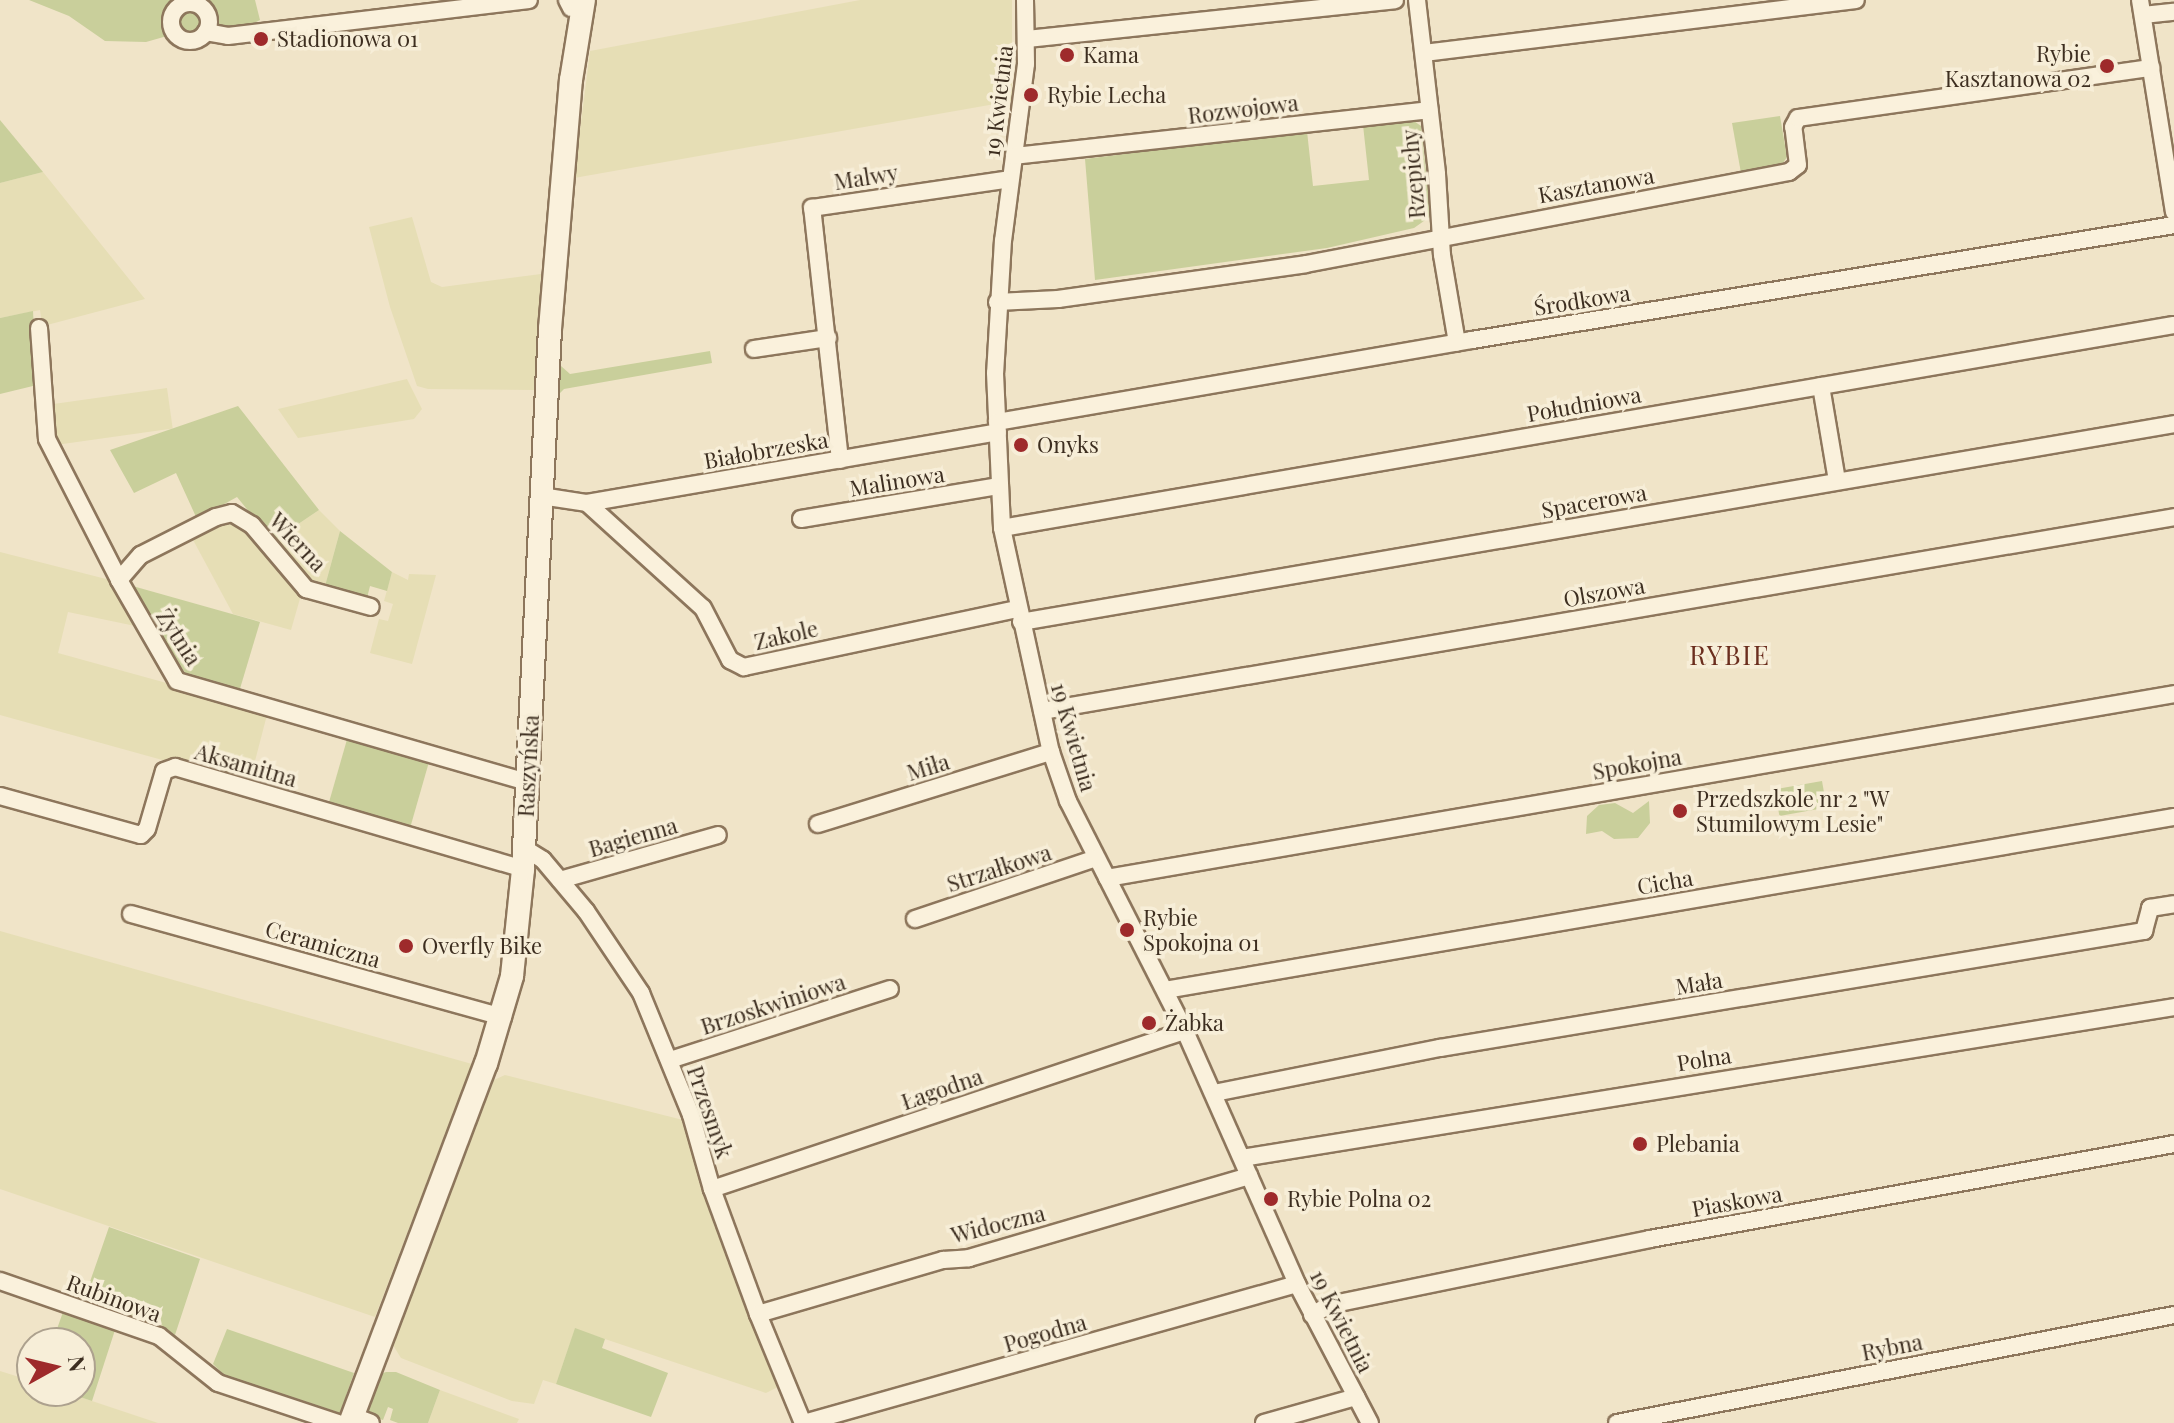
<!DOCTYPE html>
<html>
<head>
<meta charset="utf-8">
<style>
  body { margin:0 }
  #map { position:relative; width:2174px; height:1423px; overflow:hidden; background:#f0e4c8; font-family:"Playfair Display",serif }
  div>[style] { position:absolute }
  [style*='--x'] { left:calc(var(--x)*1px); top:calc(var(--y)*1px); width:calc(var(--w)*1px); rotate:calc(var(--a)*1deg) }
  .farmland>* { inset:0; background:#e6deb5; transform-origin:0 0 }
  .green>* { inset:0; background:#c9cf9b; transform-origin:0 0 }
  .round { border-radius:50% }
  .roads { filter:drop-shadow(2px 0 #8d765c) drop-shadow(-2px 0 #8d765c) drop-shadow(0 2px #8d765c) drop-shadow(0 -2px #8d765c) }
  .street>* { height:16px; margin:-8px; padding:0 8px; transform-origin:8px; border-radius:8px; background:#faf1dc }
  .street>.ring { margin:-8px; padding:0; box-sizing:content-box; background:none; border:16px solid #faf1dc; border-radius:50% }
  .secondary>* { height:22px; margin:-11px; padding:0 11px; transform-origin:11px; border-radius:11px; background:#faf1dc }
  .dots>* { width:22px; height:22px; translate:-50% -50%; box-sizing:border-box; border:4px solid #f7eed8; border-radius:50% }
  span { translate:-50% -50%; white-space:nowrap; text-align:center; line-height:1.15; -webkit-text-stroke:7px #f7eed8; paint-order:stroke }
  .poi-label { font-size:22px; color:#3d2e20 }
  .left { translate:0 -50%; text-align:left }
  .right { translate:-100% -50%; text-align:right }
  .street-label { font-size:22px; color:#3d2e20 }
  .quarter-label { font-size:26px; color:#6b2e1e; letter-spacing:2px }
  .north { position:absolute; left:16px; top:1327px; width:80px; height:80px; box-sizing:border-box; background:#f7eed8; border:2px solid #ada18e; border-radius:50%; rotate:82deg; font-size:22px; font-weight:700; line-height:32px; text-align:center; color:#3d2e20 }
  .north::after { content:''; display:block; margin:auto; width:28px; height:36px; background:#9e2a2b; clip-path:polygon(50% 0,100% 100%,50% 72%,0 100%) }
</style>
</head>
<body>
<div id="map">
  <div class="farmland">
    <i style="clip-path:polygon(860px 0,1012px 0,1012px 101px,574px 178px,590px 51px)"></i>
    <i style="clip-path:polygon(43px 172px,145px 299px,47px 325px,42px 325px,40px 310px,0 318px,0 183px)"></i>
    <i style="clip-path:polygon(412px 217px,431px 282px,442px 287px,541px 274px,536px 390px,428px 389px,417px 386px,390px 307px,369px 227px)"></i>
    <i style="clip-path:polygon(407px 379px,422px 409px,414px 419px,298px 438px,278px 409px)"></i>
    <i style="left:167px;top:388px;width:41px;height:120px;rotate:82deg"></i>
    <i style="clip-path:polygon(319px 510px,340px 531px,325px 586px,311px 583px,273px 541px)"></i>
    <i style="clip-path:polygon(221px 520px,240px 522px,301px 595px,291px 630px,233px 614px,192px 538px)"></i>
    <i style="clip-path:polygon(0 552px,114px 581px,140px 627px,68px 612px,58px 653px,268px 711px,249px 784px,0 715px)"></i>
    <i style="clip-path:polygon(392px 572px,408px 580px,409px 574px,436px 575px,412px 664px,370px 653px,379px 619px,388px 621px,393px 604px,384px 601px)"></i>
    <i style="clip-path:polygon(0 931px,472px 1064px,375px 1317px,0 1189px)"></i>
    <i style="clip-path:polygon(505px 1075px,687px 1121px,780px 1386px,766px 1393px,575px 1329px,556px 1384px,543px 1380px,534px 1404px,512px 1401px,401px 1358px,391px 1342px,494px 1080px)"></i>
    <i style="clip-path:polygon(0 1371px,32px 1381px,32px 1391px,62px 1391px,158px 1423px,0 1423px)"></i>
    <i style="clip-path:polygon(440px 1390px,519px 1419px,517px 1423px,428px 1423px)"></i>
  </div>
  <div class="green">
    <i style="clip-path:polygon(29px 0,176px 0,165px 14px,167px 36px,146px 42px,105px 41px,69px 16px)"></i>
    <i style="clip-path:polygon(202px 0,255px 0,260px 20px,242px 29px,222px 28px)"></i>
    <i class="round" style="left:176px;top:9px;width:26px;height:26px"></i>
    <i style="clip-path:polygon(1780px 116px,1787px 157px,1781px 166px,1741px 173px,1732px 123px)"></i>
    <i style="clip-path:polygon(1411px 119px,1421px 126px,1431px 216px,1414px 228px,1327px 248px,1095px 280px,1085px 159px,1307px 131px,1313px 186px,1369px 180px,1363px 125px)"></i>
    <i style="clip-path:polygon(0 120px,43px 172px,0 183px)"></i>
    <i style="clip-path:polygon(33px 311px,37px 385px,0 394px,0 318px)"></i>
    <i style="clip-path:polygon(710px 351px,712px 363px,564px 389px,559px 394px,561px 366px,570px 374px)"></i>
    <i style="clip-path:polygon(238px 406px,319px 510px,273px 541px,237px 497px,197px 519px,176px 473px,134px 493px,110px 450px)"></i>
    <i style="clip-path:polygon(340px 531px,392px 572px,387px 591px,370px 586px,367px 598px,325px 586px)"></i>
    <i style="clip-path:polygon(129px 585px,260px 622px,239px 692px,187px 676px)"></i>
    <i style="left:348px;top:736px;width:85px;height:71px;rotate:16deg"></i>
    <i style="left:1822px;top:781px;width:27px;height:48px;rotate:80deg"></i>
    <i style="clip-path:polygon(1649px 801px,1650px 823px,1638px 838px,1614px 839px,1602px 831px,1586px 834px,1587px 816px,1599px 805px,1615px 803px,1633px 813px)"></i>
    <i style="clip-path:polygon(109px 1227px,200px 1259px,175px 1335px,163px 1326px,84px 1299px)"></i>
    <i style="clip-path:polygon(63px 1312px,115px 1330px,92px 1401px,62px 1391px,80px 1391px,80px 1343px,52px 1343px)"></i>
    <i style="clip-path:polygon(575px 1328px,605px 1339px,602px 1348px,668px 1373px,651px 1417px,556px 1384px)"></i>
    <i style="clip-path:polygon(227px 1329px,354px 1373px,340px 1413px,224px 1375px,213px 1364px)"></i>
    <i style="clip-path:polygon(386px 1372px,396px 1372px,440px 1390px,428px 1423px,398px 1423px,390px 1420px,393px 1409px,388px 1407px,383px 1420px,364px 1414px,378px 1375px)"></i>
  </div>
  <div class="roads">
    <div class="street">
      <i style="--x:567;--y:0;--w:9;--a:63"></i>
      <i style="--x:1025;--y:0;--w:64;--a:89.1"></i>
      <i style="--x:1026;--y:64;--w:177;--a:97.4"></i>
      <i style="--x:1003;--y:240;--w:133;--a:93.4"></i>
      <i style="--x:995;--y:373;--w:155;--a:87.4"></i>
      <i style="--x:1002;--y:528;--w:229;--a:77.7"></i>
      <i style="--x:1051;--y:752;--w:52;--a:70.9"></i>
      <i style="--x:1068;--y:801;--w:258;--a:63"></i>
      <i style="--x:1185;--y:1031;--w:277;--a:66.1"></i>
      <i style="--x:1297;--y:1284;--w:157;--a:62.3"></i>
      <i style="--x:1417;--y:0;--w:175;--a:83.4"></i>
      <i style="--x:1437;--y:174;--w:81;--a:86.5"></i>
      <i style="--x:1442;--y:255;--w:89;--a:80.3"></i>
      <i style="--x:2140;--y:0;--w:215;--a:80.9"></i>
      <i class="ring" style="left:171px;top:3px;width:22px;height:22px"></i>
      <i style="--x:2143;--y:15;--w:31;--a:-6"></i>
      <i style="--x:206;--y:32;--w:22;--a:10"></i>
      <i style="--x:228;--y:36;--w:303;--a:-6.8"></i>
      <i style="--x:1027;--y:39;--w:370;--a:-6"></i>
      <i style="--x:1424;--y:53;--w:435;--a:-7"></i>
      <i style="--x:1014;--y:156;--w:418;--a:-6.3"></i>
      <i style="--x:997;--y:302;--w:61;--a:-2.8"></i>
      <i style="--x:1058;--y:299;--w:250;--a:-8"></i>
      <i style="--x:1306;--y:264;--w:492;--a:-10.8"></i>
      <i style="--x:1789;--y:172;--w:11;--a:-38"></i>
      <i style="--x:1798;--y:165;--w:38;--a:-97"></i>
      <i style="--x:1793;--y:127;--w:10;--a:-61"></i>
      <i style="--x:1798;--y:118;--w:357;--a:-8.1"></i>
      <i style="--x:39;--y:328;--w:111;--a:85.9"></i>
      <i style="--x:47;--y:439;--w:158;--a:62.9"></i>
      <i style="--x:119;--y:580;--w:116;--a:60.1"></i>
      <i style="--x:177;--y:681;--w:363;--a:16.1"></i>
      <i style="--x:754;--y:349;--w:75;--a:-8.5"></i>
      <i style="--x:1821;--y:386;--w:96;--a:80.4"></i>
      <i style="--x:997;--y:422;--w:482;--a:-9.8"></i>
      <i style="--x:1472;--y:340;--w:711;--a:-9.3"></i>
      <i style="--x:840;--y:460;--w:254;--a:-96.3"></i>
      <i style="--x:812;--y:208;--w:200;--a:-8.3"></i>
      <i style="--x:541;--y:496;--w:47;--a:8.7"></i>
      <i style="--x:587;--y:503;--w:417;--a:-9.8"></i>
      <i style="--x:587;--y:503;--w:156;--a:42.2"></i>
      <i style="--x:703;--y:608;--w:59;--a:62.6"></i>
      <i style="--x:730;--y:660;--w:16;--a:27"></i>
      <i style="--x:744;--y:667;--w:280;--a:-12"></i>
      <i style="--x:801;--y:519;--w:201;--a:-9.5"></i>
      <i style="--x:1002;--y:528;--w:1189;--a:-9.83"></i>
      <i style="--x:119;--y:580;--w:33;--a:-49"></i>
      <i style="--x:141;--y:555;--w:84;--a:-26.9"></i>
      <i style="--x:216;--y:517;--w:16;--a:-14"></i>
      <i style="--x:232;--y:513;--w:23;--a:31"></i>
      <i style="--x:252;--y:525;--w:84;--a:49.8"></i>
      <i style="--x:306;--y:589;--w:67;--a:15.5"></i>
      <i style="--x:1021;--y:622;--w:1170;--a:-9.74"></i>
      <i style="--x:1042;--y:711;--w:1149;--a:-9.72"></i>
      <i style="--x:0;--y:796;--w:146;--a:15.5"></i>
      <i style="--x:141;--y:835;--w:8;--a:-45"></i>
      <i style="--x:147;--y:829;--w:60;--a:-73.7"></i>
      <i style="--x:164;--y:771;--w:12;--a:-20"></i>
      <i style="--x:175;--y:767;--w:363;--a:16.3"></i>
      <i style="--x:818;--y:824;--w:244;--a:-17.2"></i>
      <i style="--x:524;--y:848;--w:22;--a:32"></i>
      <i style="--x:543;--y:860;--w:67;--a:49.9"></i>
      <i style="--x:586;--y:911;--w:99;--a:56.1"></i>
      <i style="--x:641;--y:993;--w:132;--a:67.7"></i>
      <i style="--x:691;--y:1115;--w:77;--a:74.2"></i>
      <i style="--x:712;--y:1189;--w:133;--a:69.8"></i>
      <i style="--x:758;--y:1314;--w:118;--a:67.6"></i>
      <i style="--x:1107;--y:878;--w:1083;--a:-9.78"></i>
      <i style="--x:560;--y:880;--w:164;--a:-15.9"></i>
      <i style="--x:131;--y:914;--w:386;--a:15.5"></i>
      <i style="--x:915;--y:919;--w:191;--a:-18.6"></i>
      <i style="--x:1165;--y:990;--w:1024;--a:-9.73"></i>
      <i style="--x:670;--y:1060;--w:231;--a:-17.9"></i>
      <i style="--x:1214;--y:1093;--w:230;--a:-11.3"></i>
      <i style="--x:1440;--y:1048;--w:714;--a:-9.44"></i>
      <i style="--x:2144;--y:931;--w:24;--a:-75"></i>
      <i style="--x:2150;--y:908;--w:24;--a:-9"></i>
      <i style="--x:1242;--y:1158;--w:944;--a:-9.2"></i>
      <i style="--x:712;--y:1189;--w:499;--a:-18.5"></i>
      <i style="--x:0;--y:1281;--w:168;--a:19.1"></i>
      <i style="--x:159;--y:1336;--w:75;--a:38.5"></i>
      <i style="--x:218;--y:1383;--w:126;--a:18.4"></i>
      <i style="--x:758;--y:1314;--w:193;--a:-16.3"></i>
      <i style="--x:943;--y:1260;--w:26;--a:-4"></i>
      <i style="--x:969;--y:1258;--w:292;--a:-16.3"></i>
      <i style="--x:1312;--y:1315;--w:20;--a:-30"></i>
      <i style="--x:1329;--y:1305;--w:328;--a:-11.6"></i>
      <i style="--x:1650;--y:1239;--w:533;--a:-10.28"></i>
      <i style="--x:353;--y:1416;--w:19;--a:21"></i>
      <i style="--x:804;--y:1423;--w:512;--a:-15.75"></i>
      <i style="--x:1264;--y:1423;--w:96;--a:-15.8"></i>
      <i style="--x:1617;--y:1423;--w:567;--a:-10.97"></i>
    </div>
    <div class="secondary">
      <i style="--x:350;--y:1423;--w:384;--a:-69.3"></i>
      <i style="--x:486;--y:1064;--w:92;--a:-73.5"></i>
      <i style="--x:512;--y:976;--w:108;--a:-84.1"></i>
      <i style="--x:523;--y:869;--w:541;--a:-87.14"></i>
      <i style="--x:550;--y:329;--w:250;--a:-85.2"></i>
      <i style="--x:571;--y:80;--w:81;--a:-80.8"></i>
    </div>
  </div>
  <div class="dots">
    <i style="left:261px;top:39px;background:#9e2a2b"></i>
    <i style="left:1067px;top:55px;background:#9e2a2b"></i>
    <i style="left:2107px;top:66px;background:#9e2a2b"></i>
    <i style="left:1031px;top:95px;background:#9e2a2b"></i>
    <i style="left:1021px;top:445px;background:#9e2a2b"></i>
    <i style="left:1680px;top:811px;background:#9e2a2b"></i>
    <i style="left:1127px;top:930px;background:#9e2a2b"></i>
    <i style="left:406px;top:946px;background:#9e2a2b"></i>
    <i style="left:1149px;top:1023px;background:#9e2a2b"></i>
    <i style="left:1640px;top:1144px;background:#9e2a2b"></i>
    <i style="left:1271px;top:1199px;background:#9e2a2b"></i>
  </div>
  <div class="poi-label">
    <span class="left" style="left:277px;top:39px">Stadionowa 01</span>
    <span class="right" style="left:2091px;top:66px">Rybie<br>Kasztanowa 02</span>
    <span class="left" style="left:1083px;top:55px">Kama</span>
    <span class="left" style="left:1047px;top:95px">Rybie Lecha</span>
    <span class="left" style="left:1037px;top:445px">Onyks</span>
    <span class="left" style="left:1696px;top:811px">Przedszkole nr 2 "W<br>Stumilowym Lesie"</span>
    <span class="left" style="left:1143px;top:930px">Rybie<br>Spokojna 01</span>
    <span class="left" style="left:422px;top:946px">Overfly Bike</span>
    <span class="left" style="left:1165px;top:1023px">Żabka</span>
    <span class="left" style="left:1656px;top:1144px">Plebania</span>
    <span class="left" style="left:1287px;top:1199px">Rybie Polna 02</span>
  </div>
  <div class="street-label">
    <span style="left:998px;top:101px;rotate:-83deg">19 Kwietnia</span>
    <span style="left:1243px;top:109px;rotate:-7deg">Rozwojowa</span>
    <span style="left:1413px;top:174px;rotate:-95deg">Rzepichy</span>
    <span style="left:866px;top:177px;rotate:-9deg">Malwy</span>
    <span style="left:1596px;top:185px;rotate:-10deg">Kasztanowa</span>
    <span style="left:1582px;top:300px;rotate:-9deg">Środkowa</span>
    <span style="left:1584px;top:404px;rotate:-10deg">Południowa</span>
    <span style="left:766px;top:450px;rotate:-10deg">Białobrzeska</span>
    <span style="left:897px;top:481px;rotate:-9deg">Malinowa</span>
    <span style="left:1594px;top:501px;rotate:-10deg">Spacerowa</span>
    <span style="left:298px;top:542px;rotate:47deg">Wierna</span>
    <span style="left:1604px;top:592px;rotate:-10deg">Olszowa</span>
    <span style="left:786px;top:635px;rotate:-13deg">Zakole</span>
    <span style="left:179px;top:637px;rotate:57deg">Żytnia</span>
    <span style="left:1074px;top:737px;rotate:74deg">19 Kwietnia</span>
    <span style="left:1637px;top:764px;rotate:-10deg">Spokojna</span>
    <span style="left:246px;top:765px;rotate:16deg">Aksamitna</span>
    <span style="left:528px;top:766px;rotate:-87deg">Raszyńska</span>
    <span style="left:928px;top:767px;rotate:-17deg">Miła</span>
    <span style="left:633px;top:837px;rotate:-16deg">Bagienna</span>
    <span style="left:999px;top:868px;rotate:-18deg">Strzałkowa</span>
    <span style="left:1665px;top:882px;rotate:-10deg">Cicha</span>
    <span style="left:323px;top:944px;rotate:16deg">Ceramiczna</span>
    <span style="left:1699px;top:983px;rotate:-9deg">Mała</span>
    <span style="left:773px;top:1004px;rotate:-18deg">Brzoskwiniowa</span>
    <span style="left:1704px;top:1059px;rotate:-9deg">Polna</span>
    <span style="left:942px;top:1089px;rotate:-19deg">Łagodna</span>
    <span style="left:710px;top:1112px;rotate:71deg">Przesmyk</span>
    <span style="left:1737px;top:1201px;rotate:-10deg">Piaskowa</span>
    <span style="left:998px;top:1224px;rotate:-14deg">Widoczna</span>
    <span style="left:114px;top:1298px;rotate:20deg">Rubinowa</span>
    <span style="left:1342px;top:1321px;rotate:63deg">19 Kwietnia</span>
    <span style="left:1045px;top:1333px;rotate:-16deg">Pogodna</span>
    <span style="left:1892px;top:1347px;rotate:-11deg">Rybna</span>
  </div>
  <div class="quarter-label">
    <span style="left:1730px;top:655px">RYBIE</span>
  </div>
  <div class="north">N</div>
</div>
</body>
</html>
